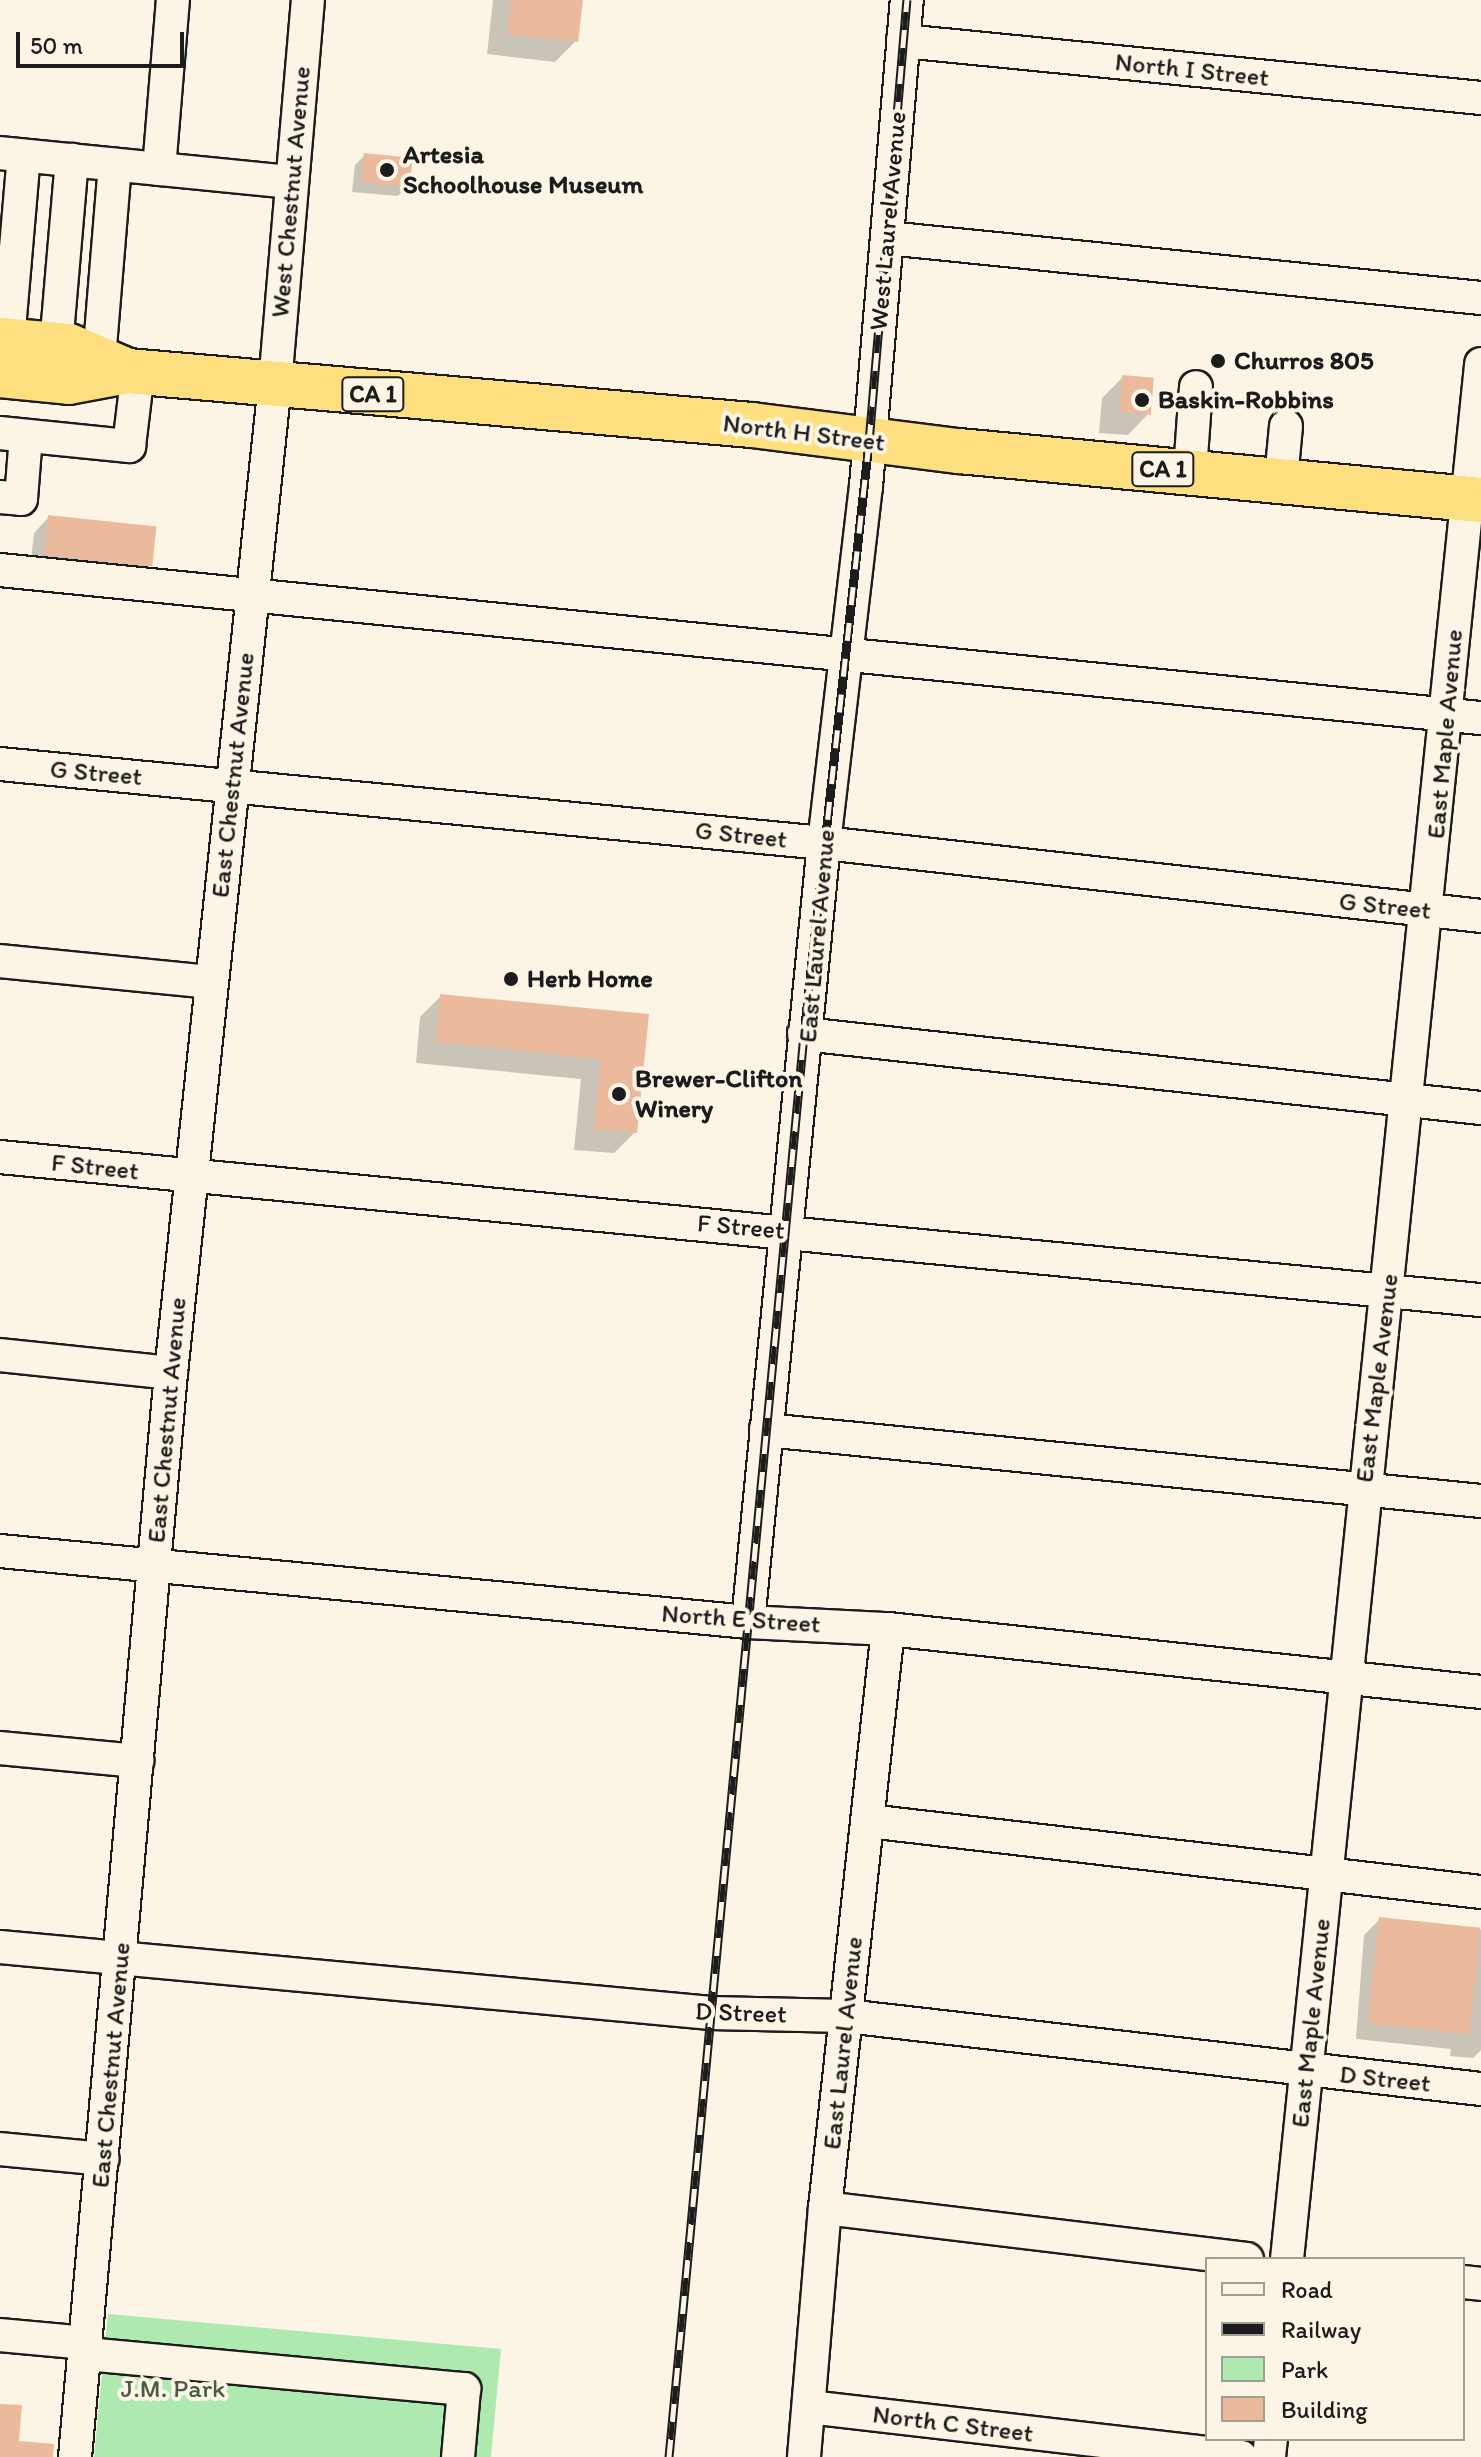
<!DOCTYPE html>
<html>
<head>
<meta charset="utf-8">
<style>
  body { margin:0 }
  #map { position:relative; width:1481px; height:2457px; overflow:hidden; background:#fcf5e5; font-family:Itim,sans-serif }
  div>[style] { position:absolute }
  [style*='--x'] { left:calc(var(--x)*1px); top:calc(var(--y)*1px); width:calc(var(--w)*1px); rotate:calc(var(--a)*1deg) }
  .green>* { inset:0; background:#aeeaaf }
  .shadow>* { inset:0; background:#0003 }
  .building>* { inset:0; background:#ebb99c; transform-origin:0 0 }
  .roads { filter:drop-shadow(2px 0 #1c1c1c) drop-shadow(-2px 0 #1c1c1c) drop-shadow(0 2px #1c1c1c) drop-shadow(0 -2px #1c1c1c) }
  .minor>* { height:32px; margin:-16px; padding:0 16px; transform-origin:16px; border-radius:16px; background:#fcf5e5 }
  .highway>* { height:44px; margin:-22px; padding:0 22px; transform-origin:22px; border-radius:22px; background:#fedf80 }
  .rail>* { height:9px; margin-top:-4.5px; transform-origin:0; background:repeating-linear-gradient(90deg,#fcf5e5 0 18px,#1c1c1c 0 36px); box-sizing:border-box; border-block:2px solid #1c1c1c }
  .dots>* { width:22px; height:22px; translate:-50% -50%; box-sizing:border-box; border:4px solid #fcf5e5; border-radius:50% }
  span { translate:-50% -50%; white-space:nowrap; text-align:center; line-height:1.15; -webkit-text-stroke:8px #fcf5e5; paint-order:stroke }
  .shield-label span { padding:2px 6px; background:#fcf5e5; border:2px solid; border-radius:6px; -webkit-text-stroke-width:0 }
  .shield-label { font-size:24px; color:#1c1c1c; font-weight:700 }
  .street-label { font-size:26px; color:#1c1c1c }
  .poi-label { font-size:26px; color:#1c1c1c; font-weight:700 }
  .left { translate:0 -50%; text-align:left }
  .park-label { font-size:26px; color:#485a48 }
  .legend { position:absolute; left:1205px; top:2257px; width:260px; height:184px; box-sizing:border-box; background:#fcf5e5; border:2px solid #a29e95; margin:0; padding:10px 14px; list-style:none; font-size:24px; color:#1c1c1c }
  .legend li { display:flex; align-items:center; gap:16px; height:40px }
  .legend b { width:40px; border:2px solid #a29e95 }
  .scale { position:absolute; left:16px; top:32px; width:168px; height:36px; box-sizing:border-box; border:4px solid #1c1c1c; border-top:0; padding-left:10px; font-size:24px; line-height:28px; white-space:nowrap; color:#1c1c1c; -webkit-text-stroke:6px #fcf5e5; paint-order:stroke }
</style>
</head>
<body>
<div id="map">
  <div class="green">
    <i style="clip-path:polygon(108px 2314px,501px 2349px,491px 2457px,94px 2457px)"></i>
  </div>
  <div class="shadow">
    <i style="clip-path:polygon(493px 0,581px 0,576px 41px,555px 62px,487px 54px)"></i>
    <i style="clip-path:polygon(365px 155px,408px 186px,398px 196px,352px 192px,355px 165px)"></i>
    <i style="clip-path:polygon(1123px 377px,1148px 414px,1128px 435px,1099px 433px,1102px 398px)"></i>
    <i style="clip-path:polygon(49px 517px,150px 565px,134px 581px,30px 570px,34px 533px)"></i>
    <i style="clip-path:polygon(441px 996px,646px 1016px,635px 1132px,614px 1153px,574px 1150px,581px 1079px,416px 1063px,420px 1017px)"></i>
    <i style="clip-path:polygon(1380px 1919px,1481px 1930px,1481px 2050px,1473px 2058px,1450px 2056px,1451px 2049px,1356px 2039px,1364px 1935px)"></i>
  </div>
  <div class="building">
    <i style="clip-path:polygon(511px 0,583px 0,578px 42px,507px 34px)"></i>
    <i style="left:364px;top:153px;width:49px;height:29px;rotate:6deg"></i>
    <i style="left:1122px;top:375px;width:32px;height:37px;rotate:5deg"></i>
    <i style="left:48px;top:515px;width:109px;height:40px;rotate:6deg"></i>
    <i style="clip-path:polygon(440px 994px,649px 1014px,637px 1133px,594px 1129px,601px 1059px,436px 1042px)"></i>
    <i style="left:1379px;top:1917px;width:102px;height:107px;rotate:6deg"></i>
    <i style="clip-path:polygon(0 2404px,22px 2405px,19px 2441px,54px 2444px,53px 2457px,0 2457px)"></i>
  </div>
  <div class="roads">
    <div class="minor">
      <i style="--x:903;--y:41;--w:581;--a:5.63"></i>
      <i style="--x:0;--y:153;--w:292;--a:5.7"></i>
      <i style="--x:159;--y:169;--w:170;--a:-85.3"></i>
      <i style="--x:887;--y:238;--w:597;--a:5.77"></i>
      <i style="--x:8;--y:341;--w:186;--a:-85.1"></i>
      <i style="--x:56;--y:346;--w:187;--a:-85.1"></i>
      <i style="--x:99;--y:359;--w:195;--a:-85.3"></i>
      <i style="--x:0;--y:433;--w:130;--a:5.8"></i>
      <i style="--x:129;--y:446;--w:75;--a:-83.1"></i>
      <i style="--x:1190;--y:471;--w:84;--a:-85.9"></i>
      <i style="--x:1281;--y:479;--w:53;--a:-84.6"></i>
      <i style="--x:0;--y:497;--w:21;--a:5"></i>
      <i style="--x:21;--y:499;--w:63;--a:-85.5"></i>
      <i style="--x:0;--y:570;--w:1488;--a:5.71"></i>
      <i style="--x:0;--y:764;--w:828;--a:5.48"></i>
      <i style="--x:824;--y:843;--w:661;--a:6.34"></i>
      <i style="--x:0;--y:961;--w:212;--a:5.7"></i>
      <i style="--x:804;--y:1034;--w:681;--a:6.24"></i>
      <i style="--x:0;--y:1157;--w:1488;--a:5.52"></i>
      <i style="--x:0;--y:1355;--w:172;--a:6"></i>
      <i style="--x:766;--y:1430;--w:719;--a:5.67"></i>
      <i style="--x:0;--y:1551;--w:751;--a:5.42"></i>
      <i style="--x:748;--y:1622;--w:140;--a:2.9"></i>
      <i style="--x:888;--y:1629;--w:596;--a:6.06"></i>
      <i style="--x:748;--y:1622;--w:783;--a:-84.43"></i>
      <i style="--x:824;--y:843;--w:359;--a:-83.3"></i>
      <i style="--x:866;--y:486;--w:488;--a:-85.2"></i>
      <i style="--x:0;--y:1748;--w:138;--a:5.4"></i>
      <i style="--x:868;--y:1821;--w:617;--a:6.61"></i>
      <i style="--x:0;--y:1947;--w:714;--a:5.3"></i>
      <i style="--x:711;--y:2013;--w:135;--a:1.3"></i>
      <i style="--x:846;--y:2016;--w:639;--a:6.56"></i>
      <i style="--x:0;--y:2149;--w:103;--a:5.5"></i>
      <i style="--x:825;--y:2208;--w:425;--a:6.9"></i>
      <i style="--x:1287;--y:2259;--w:1905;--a:-84.15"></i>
      <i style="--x:1463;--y:2282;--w:18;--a:6"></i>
      <i style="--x:0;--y:2335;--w:87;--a:5.3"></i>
      <i style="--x:86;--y:2354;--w:380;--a:5.3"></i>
      <i style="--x:464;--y:2389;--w:68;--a:95"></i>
      <i style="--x:809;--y:2407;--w:435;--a:6.6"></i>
      <i style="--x:75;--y:2457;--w:1088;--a:-84.94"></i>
      <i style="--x:171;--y:1373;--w:994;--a:-84"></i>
      <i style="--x:275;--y:384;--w:385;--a:-85.1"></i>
      <i style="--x:804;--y:2457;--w:250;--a:-85.2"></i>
      <i style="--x:825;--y:2208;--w:582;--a:-83.79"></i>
      <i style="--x:1269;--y:2457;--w:18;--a:-84"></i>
    </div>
    <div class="highway">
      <i style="--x:0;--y:340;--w:69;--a:5"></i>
      <i style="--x:69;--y:346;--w:64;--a:23"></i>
      <i style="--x:0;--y:375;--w:69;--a:5.8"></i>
      <i style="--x:69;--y:382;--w:60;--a:-10.6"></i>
      <i style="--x:128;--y:371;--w:626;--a:4.95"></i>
      <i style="--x:752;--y:425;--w:209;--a:7.2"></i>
      <i style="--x:959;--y:451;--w:524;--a:5.36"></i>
    </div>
  </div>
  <div class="rail">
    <i style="--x:669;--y:2457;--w:1429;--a:-84.58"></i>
    <i style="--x:804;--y:1034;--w:596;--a:-83.73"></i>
    <i style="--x:869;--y:442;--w:444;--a:-85.1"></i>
  </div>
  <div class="dots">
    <i style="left:387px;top:170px;background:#1c1c1c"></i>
    <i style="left:1218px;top:361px;background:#1c1c1c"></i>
    <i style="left:1142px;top:400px;background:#1c1c1c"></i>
    <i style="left:511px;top:979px;background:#1c1c1c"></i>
    <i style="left:619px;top:1094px;background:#1c1c1c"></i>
  </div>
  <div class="shield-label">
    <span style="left:373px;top:394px">CA 1</span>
    <span style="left:1163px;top:469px">CA 1</span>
  </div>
  <div class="street-label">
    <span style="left:1192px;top:70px;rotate:6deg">North I Street</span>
    <span style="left:291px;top:192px;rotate:-85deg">West Chestnut Avenue</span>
    <span style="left:888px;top:221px;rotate:-85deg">West Laurel Avenue</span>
    <span style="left:804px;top:433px;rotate:7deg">North H Street</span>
    <span style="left:1445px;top:734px;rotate:-85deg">East Maple Avenue</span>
    <span style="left:96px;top:773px;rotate:5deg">G Street</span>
    <span style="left:233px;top:775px;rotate:-84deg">East Chestnut Avenue</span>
    <span style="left:741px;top:835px;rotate:6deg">G Street</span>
    <span style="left:1385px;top:906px;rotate:6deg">G Street</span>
    <span style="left:817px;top:936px;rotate:-85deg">East Laurel Avenue</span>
    <span style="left:95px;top:1167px;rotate:6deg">F Street</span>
    <span style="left:741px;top:1227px;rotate:5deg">F Street</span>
    <span style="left:1377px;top:1378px;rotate:-83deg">East Maple Avenue</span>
    <span style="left:167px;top:1420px;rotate:-85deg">East Chestnut Avenue</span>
    <span style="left:741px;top:1619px;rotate:4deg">North E Street</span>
    <span style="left:741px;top:2013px;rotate:2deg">D Street</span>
    <span style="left:1311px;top:2023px;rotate:-84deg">East Maple Avenue</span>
    <span style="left:843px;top:2043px;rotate:-84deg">East Laurel Avenue</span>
    <span style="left:111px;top:2065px;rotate:-85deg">East Chestnut Avenue</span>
    <span style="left:1385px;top:2079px;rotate:6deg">D Street</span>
    <span style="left:953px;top:2424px;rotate:7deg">North C Street</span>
  </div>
  <div class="poi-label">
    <span class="left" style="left:403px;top:170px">Artesia<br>Schoolhouse Museum</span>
    <span class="left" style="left:1234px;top:361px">Churros 805</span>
    <span class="left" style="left:1158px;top:400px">Baskin-Robbins</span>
    <span class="left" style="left:527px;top:979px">Herb Home</span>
    <span class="left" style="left:635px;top:1094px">Brewer-Clifton<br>Winery</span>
  </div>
  <div class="park-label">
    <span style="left:173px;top:2389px">J.M. Park</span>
  </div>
  <ul class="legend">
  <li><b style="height:10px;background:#fcf5e5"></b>Road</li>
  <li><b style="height:10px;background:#1c1c1c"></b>Railway</li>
  <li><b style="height:22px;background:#aeeaaf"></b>Park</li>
  <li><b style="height:22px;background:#ebb99c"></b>Building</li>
  </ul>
  <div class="scale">50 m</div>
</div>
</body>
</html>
